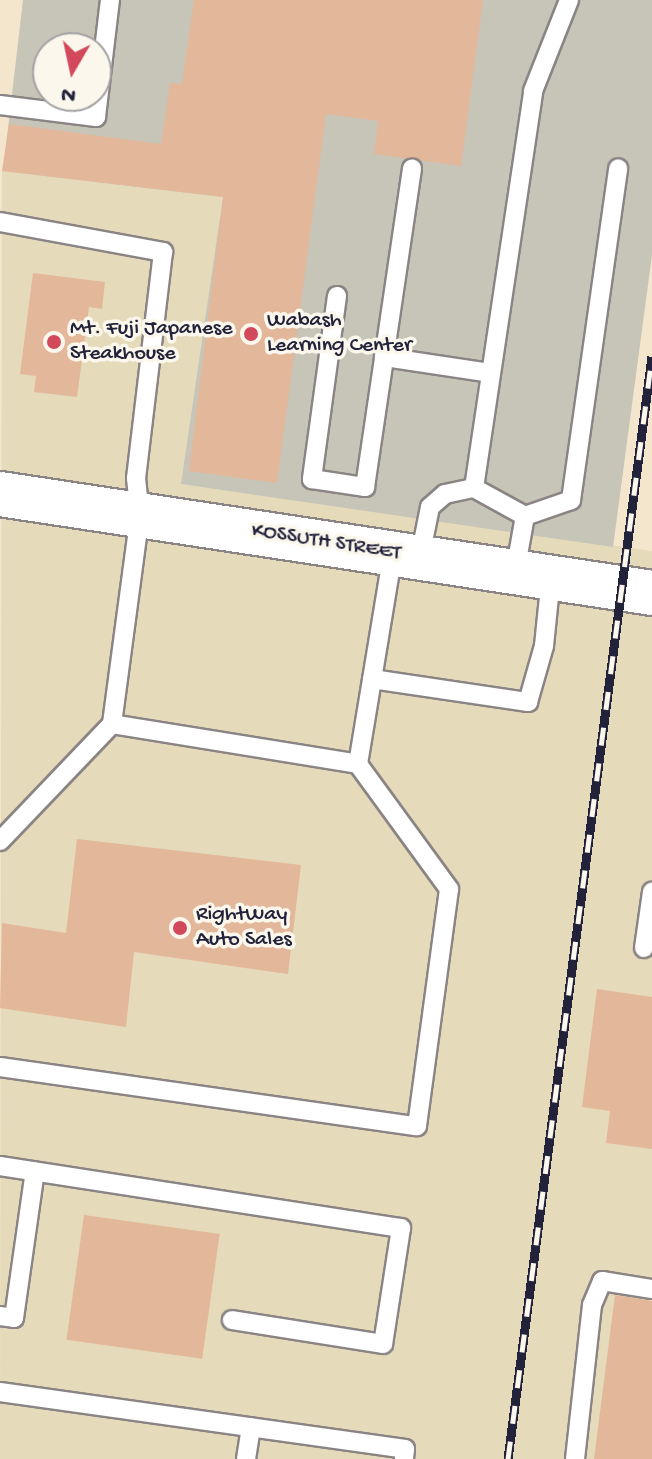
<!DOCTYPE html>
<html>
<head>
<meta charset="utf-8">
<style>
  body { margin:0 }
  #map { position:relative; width:652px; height:1459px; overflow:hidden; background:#f4e6cd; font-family:"Gochi Hand",sans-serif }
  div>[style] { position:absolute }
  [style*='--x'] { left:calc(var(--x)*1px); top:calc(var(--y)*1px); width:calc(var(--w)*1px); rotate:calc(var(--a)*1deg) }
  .built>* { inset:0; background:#e5daba }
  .industrial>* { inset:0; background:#c7c4b8 }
  .building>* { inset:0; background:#e3b79a; transform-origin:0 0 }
  .roads { filter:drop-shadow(2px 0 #8b8484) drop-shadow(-2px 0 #8b8484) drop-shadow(0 2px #8b8484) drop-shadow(0 -2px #8b8484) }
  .lane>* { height:18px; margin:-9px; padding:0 9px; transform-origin:9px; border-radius:9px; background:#fff }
  .secondary>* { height:44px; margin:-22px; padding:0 22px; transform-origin:22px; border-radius:22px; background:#fff }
  .rail>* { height:9px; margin-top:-4.5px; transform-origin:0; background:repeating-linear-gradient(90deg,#fbf7ec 0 18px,#22223b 0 36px); box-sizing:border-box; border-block:2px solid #22223b }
  .dots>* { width:22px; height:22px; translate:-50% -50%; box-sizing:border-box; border:4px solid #fbf7ec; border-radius:50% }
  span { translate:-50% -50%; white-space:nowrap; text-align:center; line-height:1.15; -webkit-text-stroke:7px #fbf7ec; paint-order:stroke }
  .poi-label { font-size:22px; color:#22223b }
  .left { translate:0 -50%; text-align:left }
  .street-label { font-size:22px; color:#22223b }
  .north { position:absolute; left:32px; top:32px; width:80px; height:80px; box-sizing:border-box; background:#fbf7ec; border:2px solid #a4a2a5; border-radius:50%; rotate:189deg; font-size:22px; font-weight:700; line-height:32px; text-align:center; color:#22223b }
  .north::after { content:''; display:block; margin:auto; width:28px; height:36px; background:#d1495b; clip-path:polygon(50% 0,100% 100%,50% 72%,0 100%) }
</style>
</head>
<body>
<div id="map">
  <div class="built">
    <i style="clip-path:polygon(2px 171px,223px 197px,182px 484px,652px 551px,652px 1459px,0 1459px)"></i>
  </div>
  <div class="industrial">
    <i style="clip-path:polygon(evenodd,23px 0,652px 0,652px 255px,613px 547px,181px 484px,223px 197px,3px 171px,23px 0,48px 48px,96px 48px,96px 96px,48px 96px,48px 48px)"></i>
  </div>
  <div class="building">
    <i style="clip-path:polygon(194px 0,483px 0,461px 166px,374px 154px,378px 121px,326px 114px,277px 483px,189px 471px,223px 197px,2px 171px,9px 124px,161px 144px,170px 83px,182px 84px)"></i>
    <i style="clip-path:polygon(33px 273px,105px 282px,102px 309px,89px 307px,77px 397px,34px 392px,36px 376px,20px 374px)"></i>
    <i style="clip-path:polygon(77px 839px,301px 865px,288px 974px,134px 952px,126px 1027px,0 1008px,2px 923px,66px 933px)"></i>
    <i style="clip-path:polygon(597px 989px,652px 997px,652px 1149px,606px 1143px,610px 1111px,582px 1107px)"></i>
    <i style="left:84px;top:1215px;width:137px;height:126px;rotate:8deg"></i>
    <i style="clip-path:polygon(615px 1295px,652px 1301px,652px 1459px,594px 1459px)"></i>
  </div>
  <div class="roads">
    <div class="lane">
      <i style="--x:0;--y:105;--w:97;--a:7.1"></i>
      <i style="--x:96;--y:117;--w:118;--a:-83.2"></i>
      <i style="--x:0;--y:222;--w:166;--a:10.4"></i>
      <i style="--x:163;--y:252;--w:228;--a:96.8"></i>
      <i style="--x:136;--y:478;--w:36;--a:84"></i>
      <i style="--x:140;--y:514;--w:212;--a:97.6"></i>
      <i style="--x:112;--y:724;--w:162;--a:133.7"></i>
      <i style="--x:337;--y:296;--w:185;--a:97.8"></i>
      <i style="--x:312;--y:479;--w:54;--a:8.6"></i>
      <i style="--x:365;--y:487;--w:322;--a:-81.6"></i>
      <i style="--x:384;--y:357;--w:108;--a:8.5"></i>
      <i style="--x:525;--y:516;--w:58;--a:-151.2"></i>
      <i style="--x:474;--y:488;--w:401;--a:-81.5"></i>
      <i style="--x:533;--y:91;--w:98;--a:-68.4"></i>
      <i style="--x:420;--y:557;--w:51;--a:-78.7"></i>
      <i style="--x:430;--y:507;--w:20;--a:-41"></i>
      <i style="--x:445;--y:494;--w:30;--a:-12"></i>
      <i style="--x:515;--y:572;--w:57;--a:-79.9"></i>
      <i style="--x:525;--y:516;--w:49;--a:-19.2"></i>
      <i style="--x:571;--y:500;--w:335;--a:-81.9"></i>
      <i style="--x:372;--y:679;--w:158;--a:8.4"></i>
      <i style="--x:528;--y:702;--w:58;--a:-74.1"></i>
      <i style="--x:544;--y:646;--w:69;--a:-84.2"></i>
      <i style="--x:112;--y:724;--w:249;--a:9.2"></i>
      <i style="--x:358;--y:764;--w:214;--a:-80.6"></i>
      <i style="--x:644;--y:948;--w:57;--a:-81.9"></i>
      <i style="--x:0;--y:1067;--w:421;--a:8.1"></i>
      <i style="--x:417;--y:1126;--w:239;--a:-82.3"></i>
      <i style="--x:449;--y:889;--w:155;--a:-126.1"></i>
      <i style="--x:0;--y:1166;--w:406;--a:8.8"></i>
      <i style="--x:401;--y:1228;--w:117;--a:98.8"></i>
      <i style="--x:383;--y:1344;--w:153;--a:-171"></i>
      <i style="--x:0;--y:1316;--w:14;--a:8"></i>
      <i style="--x:14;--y:1318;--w:148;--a:-81.9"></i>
      <i style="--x:0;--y:1392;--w:409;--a:8"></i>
      <i style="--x:405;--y:1449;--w:10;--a:96"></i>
      <i style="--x:246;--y:1459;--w:32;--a:-81"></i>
      <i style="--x:575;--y:1459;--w:155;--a:-83.7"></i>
      <i style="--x:592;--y:1305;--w:26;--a:-67"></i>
      <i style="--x:602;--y:1281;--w:51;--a:9.1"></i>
    </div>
    <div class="secondary">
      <i style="--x:0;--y:494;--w:659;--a:8.63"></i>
    </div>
  </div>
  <div class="rail">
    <i style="--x:508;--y:1459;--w:1112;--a:-82.56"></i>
  </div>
  <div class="dots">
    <i style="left:251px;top:334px;background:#d1495b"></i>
    <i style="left:54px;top:342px;background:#d1495b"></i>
    <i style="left:180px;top:928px;background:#d1495b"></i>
  </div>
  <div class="poi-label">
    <span class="left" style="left:267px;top:334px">Wabash<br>Learning Center</span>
    <span class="left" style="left:70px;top:342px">Mt. Fuji Japanese<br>Steakhouse</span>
    <span class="left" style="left:196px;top:928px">RightWay<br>Auto Sales</span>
  </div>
  <div class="street-label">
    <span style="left:326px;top:543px;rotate:9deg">KOSSUTH STREET</span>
  </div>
  <div class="north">N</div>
</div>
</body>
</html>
